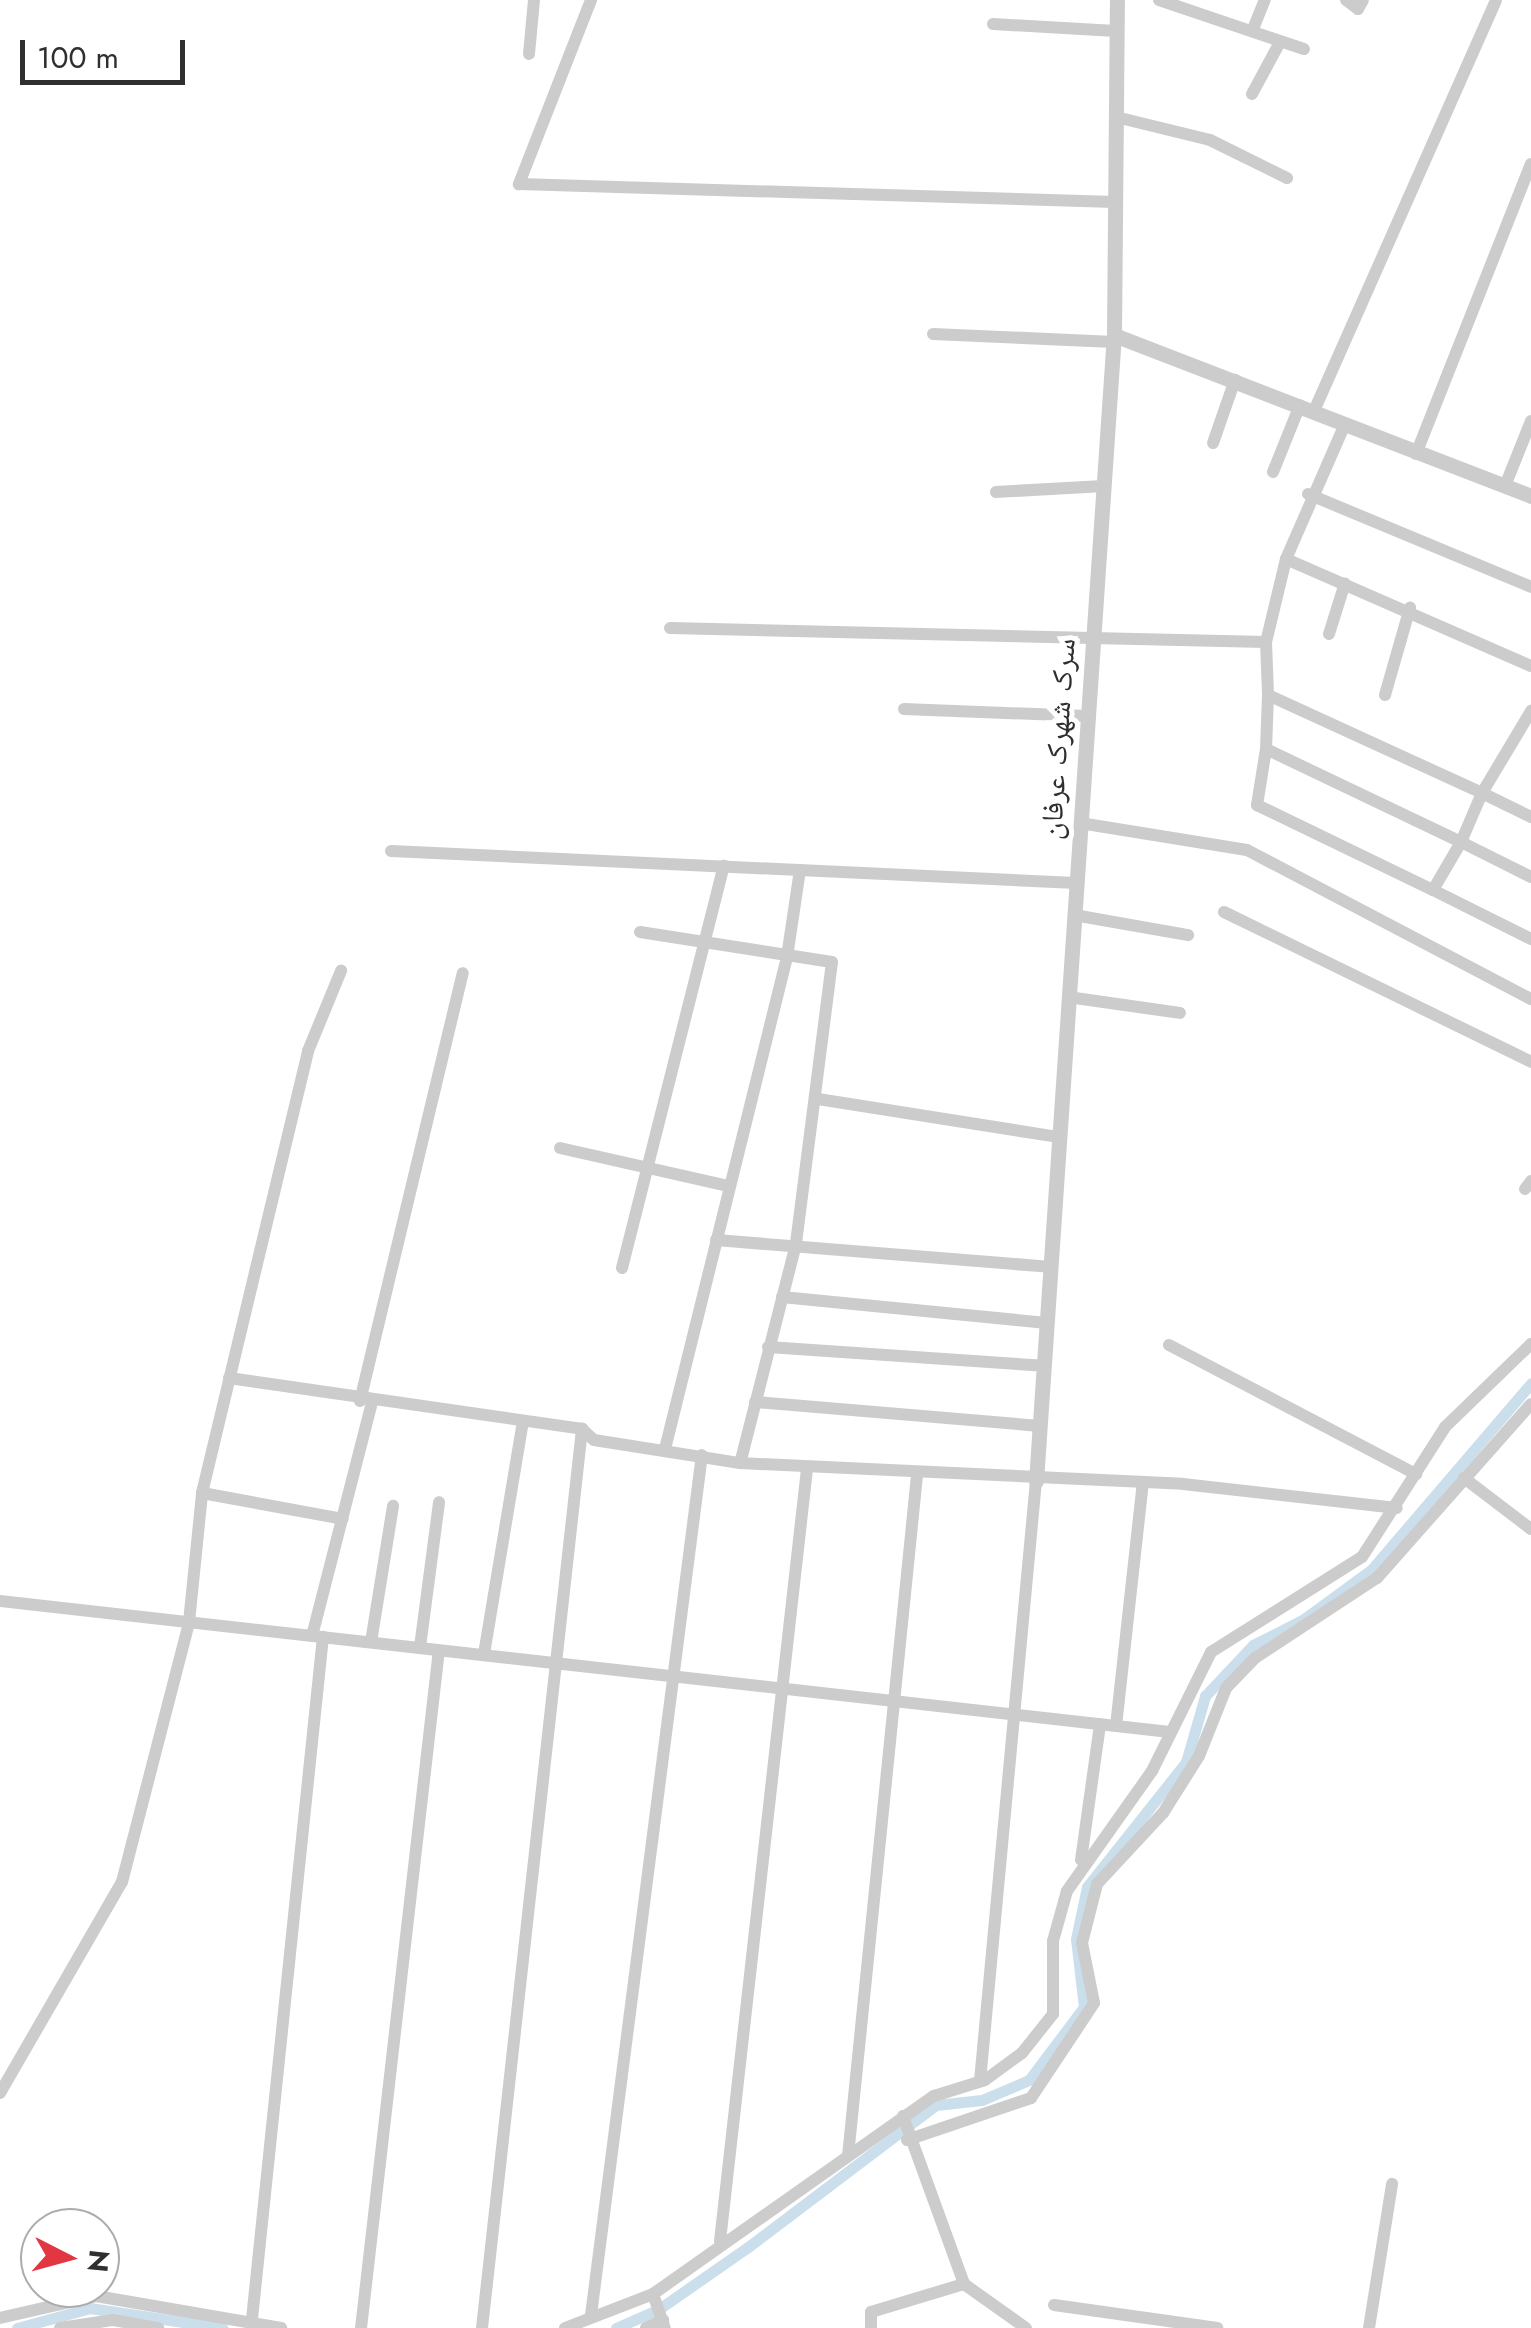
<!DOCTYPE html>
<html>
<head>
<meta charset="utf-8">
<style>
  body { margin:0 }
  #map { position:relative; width:1531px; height:2328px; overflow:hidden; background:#fff; font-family:Jost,"Noto Naskh Arabic",sans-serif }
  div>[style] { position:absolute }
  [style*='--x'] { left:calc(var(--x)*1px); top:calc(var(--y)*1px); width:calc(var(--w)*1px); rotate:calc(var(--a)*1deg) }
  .canal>* { height:11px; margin:-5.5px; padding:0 5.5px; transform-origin:5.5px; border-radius:5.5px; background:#cadfeb }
  .minor>* { height:12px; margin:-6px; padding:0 6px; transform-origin:6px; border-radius:6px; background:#ccc }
  .tertiary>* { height:15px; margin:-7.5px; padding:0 7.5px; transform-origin:7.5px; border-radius:7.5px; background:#ccc }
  span { translate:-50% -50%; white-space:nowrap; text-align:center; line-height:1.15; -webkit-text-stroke:10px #fff; paint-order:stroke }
  .street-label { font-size:30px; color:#2f2f2f }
  .north { position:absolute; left:20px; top:2208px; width:100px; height:100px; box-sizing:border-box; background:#fff; border:2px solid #acacac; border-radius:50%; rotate:96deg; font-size:28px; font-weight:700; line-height:40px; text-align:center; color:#2f2f2f }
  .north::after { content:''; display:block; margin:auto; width:35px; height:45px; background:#e23643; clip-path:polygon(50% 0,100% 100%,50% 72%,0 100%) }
  .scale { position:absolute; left:20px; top:40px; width:165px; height:45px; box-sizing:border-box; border:5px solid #2f2f2f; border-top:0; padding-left:12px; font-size:30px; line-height:35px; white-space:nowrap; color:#2f2f2f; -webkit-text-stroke:8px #fff; paint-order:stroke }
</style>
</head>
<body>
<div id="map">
  <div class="canal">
    <i style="--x:17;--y:2328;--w:76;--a:-15.3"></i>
    <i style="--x:90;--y:2308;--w:134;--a:8.6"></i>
    <i style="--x:616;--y:2328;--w:47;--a:-23.8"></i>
    <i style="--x:659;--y:2309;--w:108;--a:-34.9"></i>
    <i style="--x:748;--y:2247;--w:236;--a:-37.1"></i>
    <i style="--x:936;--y:2105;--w:46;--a:-6.2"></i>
    <i style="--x:982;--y:2100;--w:51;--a:-23.1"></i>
    <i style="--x:1029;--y:2080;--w:91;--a:-53"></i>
    <i style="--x:1084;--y:2007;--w:68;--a:-96.7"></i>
    <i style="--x:1076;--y:1939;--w:53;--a:-78.1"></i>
    <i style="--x:1087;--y:1887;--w:159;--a:-51.6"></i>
    <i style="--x:1186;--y:1762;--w:69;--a:-73.9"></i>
    <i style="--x:1205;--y:1696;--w:70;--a:-46.7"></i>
    <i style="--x:1253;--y:1645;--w:57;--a:-27"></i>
    <i style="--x:1304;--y:1619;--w:83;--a:-36.2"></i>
    <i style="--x:1371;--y:1570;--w:246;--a:-49.4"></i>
  </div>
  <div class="minor">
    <i style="--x:591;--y:0;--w:198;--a:111.4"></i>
    <i style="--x:519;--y:184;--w:596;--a:1.73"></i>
    <i style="--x:1159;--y:0;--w:153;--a:18.7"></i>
    <i style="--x:1346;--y:0;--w:15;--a:37"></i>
    <i style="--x:1358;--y:9;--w:10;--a:-61"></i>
    <i style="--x:993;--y:24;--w:123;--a:3.3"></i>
    <i style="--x:1253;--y:29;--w:31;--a:-68"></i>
    <i style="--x:529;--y:54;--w:54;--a:-84.7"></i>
    <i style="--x:1252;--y:94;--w:59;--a:-61.7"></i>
    <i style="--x:1116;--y:117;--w:97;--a:13.7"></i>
    <i style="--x:1210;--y:140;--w:86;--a:26.3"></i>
    <i style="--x:933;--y:334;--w:181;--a:2.5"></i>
    <i style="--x:1314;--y:411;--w:449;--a:-66.1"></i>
    <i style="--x:1345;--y:424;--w:147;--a:113.6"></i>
    <i style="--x:1286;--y:559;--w:267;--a:23.6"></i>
    <i style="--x:1213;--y:443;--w:67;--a:-70.8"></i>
    <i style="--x:1416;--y:454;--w:312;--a:-68.4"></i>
    <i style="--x:1273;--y:472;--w:72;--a:-68.1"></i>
    <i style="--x:1505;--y:486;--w:70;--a:-68.2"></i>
    <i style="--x:996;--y:492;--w:108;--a:-3.2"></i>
    <i style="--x:1308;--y:494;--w:242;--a:22.6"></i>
    <i style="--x:1286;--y:559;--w:85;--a:103.5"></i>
    <i style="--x:1266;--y:642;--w:53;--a:87.8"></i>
    <i style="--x:1268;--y:695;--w:235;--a:24.6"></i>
    <i style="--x:1482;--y:793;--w:96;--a:-59.1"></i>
    <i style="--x:670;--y:628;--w:596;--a:1.35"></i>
    <i style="--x:1329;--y:634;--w:53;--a:-72.6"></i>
    <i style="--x:1268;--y:695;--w:54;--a:92.1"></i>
    <i style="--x:1266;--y:749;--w:216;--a:25.5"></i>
    <i style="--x:1461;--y:842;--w:53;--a:-66.8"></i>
    <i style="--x:1482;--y:793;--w:55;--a:26.1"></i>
    <i style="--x:1385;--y:695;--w:91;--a:-74"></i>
    <i style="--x:904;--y:709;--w:183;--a:2.2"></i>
    <i style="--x:1266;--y:749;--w:57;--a:99.1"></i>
    <i style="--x:1257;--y:805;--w:195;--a:25.8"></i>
    <i style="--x:1433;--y:890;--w:56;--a:-59.7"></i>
    <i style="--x:1461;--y:842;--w:78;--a:26.6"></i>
    <i style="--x:1080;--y:823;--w:169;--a:9.2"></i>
    <i style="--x:1247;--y:850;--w:321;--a:27.7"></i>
    <i style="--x:391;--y:851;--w:686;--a:2.67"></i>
    <i style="--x:1433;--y:890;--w:110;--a:26.6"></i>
    <i style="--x:1224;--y:912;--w:342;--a:26"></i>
    <i style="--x:1074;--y:915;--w:116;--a:10"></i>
    <i style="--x:640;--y:932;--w:194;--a:8.9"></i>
    <i style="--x:832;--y:962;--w:284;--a:97.3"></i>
    <i style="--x:796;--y:1244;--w:226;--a:104.3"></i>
    <i style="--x:1068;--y:997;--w:113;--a:8.1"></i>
    <i style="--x:818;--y:1099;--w:244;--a:9"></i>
    <i style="--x:560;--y:1148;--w:173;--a:12.7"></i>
    <i style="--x:1525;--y:1189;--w:10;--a:-53"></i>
    <i style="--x:716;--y:1240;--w:335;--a:4.6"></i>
    <i style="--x:622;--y:1268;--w:415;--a:-75.8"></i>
    <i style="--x:782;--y:1297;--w:266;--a:5.6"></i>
    <i style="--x:1169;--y:1345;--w:279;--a:27.6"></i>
    <i style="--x:768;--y:1347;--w:277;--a:3.9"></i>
    <i style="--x:229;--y:1378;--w:357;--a:8.2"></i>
    <i style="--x:582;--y:1429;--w:16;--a:43"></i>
    <i style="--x:594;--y:1440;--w:148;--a:9"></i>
    <i style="--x:740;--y:1463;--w:443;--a:2.7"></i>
    <i style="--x:1183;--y:1484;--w:215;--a:6.4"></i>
    <i style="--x:360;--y:1401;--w:440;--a:-76.5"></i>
    <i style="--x:755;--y:1402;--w:286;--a:4.8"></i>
    <i style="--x:665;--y:1449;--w:507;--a:-76.07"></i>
    <i style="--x:787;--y:957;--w:88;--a:-81.5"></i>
    <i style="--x:1464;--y:1478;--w:84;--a:37.3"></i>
    <i style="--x:202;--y:1493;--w:143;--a:10.4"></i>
    <i style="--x:0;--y:1601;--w:1177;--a:6.39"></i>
    <i style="--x:312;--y:1636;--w:241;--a:-75.6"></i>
    <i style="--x:371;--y:1642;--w:138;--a:-80.8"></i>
    <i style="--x:420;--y:1647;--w:146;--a:-82.5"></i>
    <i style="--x:484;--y:1654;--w:235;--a:-80.5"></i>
    <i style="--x:1116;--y:1726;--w:245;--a:-83.7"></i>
    <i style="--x:1081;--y:1860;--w:137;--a:-82"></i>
    <i style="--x:980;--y:2081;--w:603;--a:-84.67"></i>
    <i style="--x:0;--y:2093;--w:244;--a:-60"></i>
    <i style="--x:122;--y:1882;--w:268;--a:-75.5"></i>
    <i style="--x:189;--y:1622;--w:130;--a:-84.2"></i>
    <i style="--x:202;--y:1493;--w:455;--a:-76.5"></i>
    <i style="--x:308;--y:1051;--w:87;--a:-67.6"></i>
    <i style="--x:903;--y:2116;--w:179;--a:70"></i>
    <i style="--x:964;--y:2284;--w:76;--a:35.4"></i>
    <i style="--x:907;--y:2140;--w:131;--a:-18.7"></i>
    <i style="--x:1031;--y:2098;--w:114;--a:-56.4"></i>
    <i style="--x:1094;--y:2003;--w:61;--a:-101.3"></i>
    <i style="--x:1082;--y:1943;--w:61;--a:-75.7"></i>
    <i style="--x:1097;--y:1884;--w:97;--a:-47.1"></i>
    <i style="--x:1163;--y:1813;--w:67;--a:-57.7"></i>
    <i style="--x:1199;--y:1756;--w:73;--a:-68.3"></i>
    <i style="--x:1226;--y:1688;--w:42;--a:-46"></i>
    <i style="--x:1255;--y:1658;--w:146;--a:-33.3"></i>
    <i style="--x:1377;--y:1578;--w:232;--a:-48.5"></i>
    <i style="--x:848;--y:2156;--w:683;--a:-84.21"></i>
    <i style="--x:720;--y:2241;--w:777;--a:-83.57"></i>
    <i style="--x:653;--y:2294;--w:36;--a:71"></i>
    <i style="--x:1054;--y:2305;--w:165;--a:8"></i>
    <i style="--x:591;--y:2315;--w:867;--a:-82.65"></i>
    <i style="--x:0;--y:2318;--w:98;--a:-12.9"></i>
    <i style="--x:96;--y:2296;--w:188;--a:9.8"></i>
    <i style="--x:252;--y:2319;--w:686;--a:-84.06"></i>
    <i style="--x:60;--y:2328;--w:54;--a:-8.6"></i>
    <i style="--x:113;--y:2320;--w:46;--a:10.1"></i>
    <i style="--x:361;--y:2328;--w:682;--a:-83.44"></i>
    <i style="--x:482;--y:2328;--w:905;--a:-83.65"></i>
    <i style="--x:565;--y:2328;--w:94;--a:-21.1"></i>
    <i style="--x:653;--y:2294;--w:344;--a:-35.2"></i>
    <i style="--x:934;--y:2096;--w:53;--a:-17.4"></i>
    <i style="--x:985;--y:2080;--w:46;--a:-36.1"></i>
    <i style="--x:1022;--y:2053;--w:50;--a:-51.5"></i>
    <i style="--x:1053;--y:2014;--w:73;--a:-90"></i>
    <i style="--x:1053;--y:1941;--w:52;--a:-74.4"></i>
    <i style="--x:1067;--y:1891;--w:147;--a:-54.7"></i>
    <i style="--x:1152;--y:1771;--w:133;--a:-63.6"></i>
    <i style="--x:1211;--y:1652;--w:178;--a:-32.2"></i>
    <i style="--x:1362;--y:1557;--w:154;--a:-57.4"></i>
    <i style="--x:1445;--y:1427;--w:120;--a:-44"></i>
    <i style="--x:646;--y:2328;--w:19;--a:-25"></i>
    <i style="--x:871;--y:2328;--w:16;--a:-90"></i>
    <i style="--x:871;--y:2312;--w:97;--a:-16.8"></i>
    <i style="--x:1369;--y:2328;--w:146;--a:-80.9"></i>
  </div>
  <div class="tertiary">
    <i style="--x:1114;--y:335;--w:447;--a:21.1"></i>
    <i style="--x:1036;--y:1481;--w:1149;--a:-86.11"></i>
    <i style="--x:1114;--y:335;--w:335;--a:-89.5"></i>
  </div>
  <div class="street-label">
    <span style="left:1058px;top:739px;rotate:-86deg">سرک شهرک عرفان</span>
  </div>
  <div class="north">N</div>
  <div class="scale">100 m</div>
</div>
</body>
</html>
